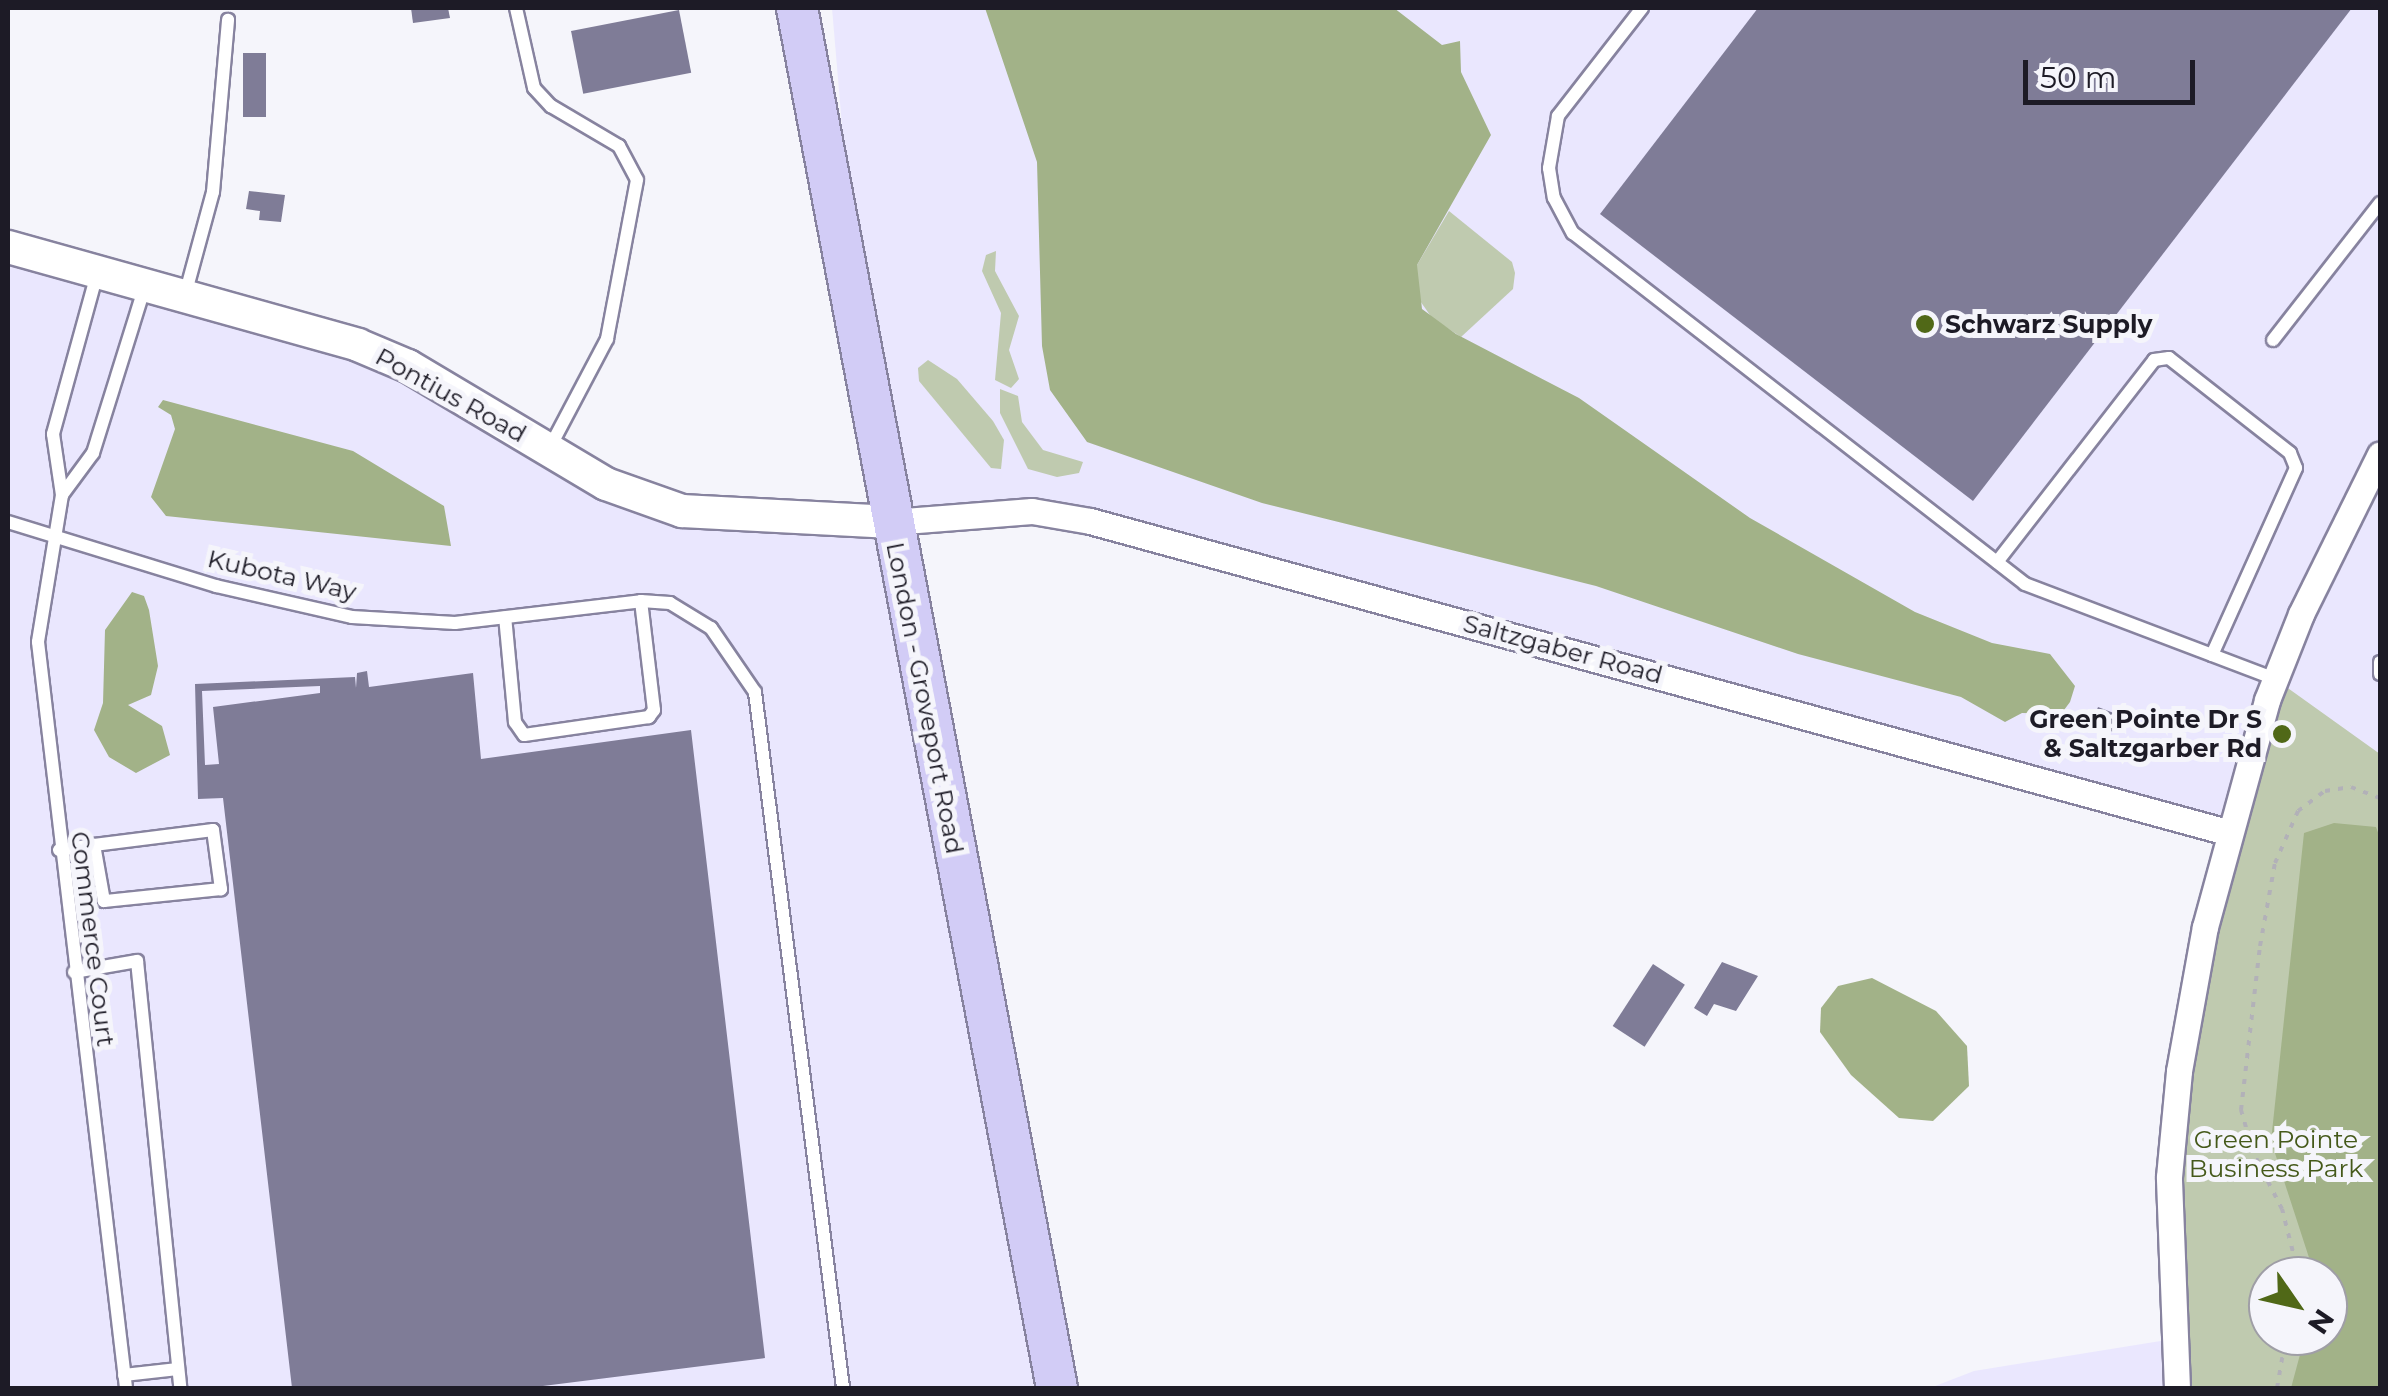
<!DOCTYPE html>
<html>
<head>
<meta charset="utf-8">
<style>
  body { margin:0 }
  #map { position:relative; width:2388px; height:1396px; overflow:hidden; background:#f5f5fb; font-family:Montserrat,sans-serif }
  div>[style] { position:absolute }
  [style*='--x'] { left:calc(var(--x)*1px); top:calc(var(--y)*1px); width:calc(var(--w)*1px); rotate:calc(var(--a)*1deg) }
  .built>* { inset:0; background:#eae7fe }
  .green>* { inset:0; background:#bfcaaf }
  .water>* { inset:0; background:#a2b288 }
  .building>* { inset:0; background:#7f7c97; transform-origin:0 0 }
  .path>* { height:4px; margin-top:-2px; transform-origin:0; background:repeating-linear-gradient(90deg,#b2b1b8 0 5px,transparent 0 13px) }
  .roads { filter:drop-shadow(2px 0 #87839f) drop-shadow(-2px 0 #87839f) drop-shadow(0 2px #87839f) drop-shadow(0 -2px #87839f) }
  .service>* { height:12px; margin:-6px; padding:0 6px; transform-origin:6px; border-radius:6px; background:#fff }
  .minor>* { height:25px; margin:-12.5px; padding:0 12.5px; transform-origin:12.5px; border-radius:12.5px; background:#fff }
  .tertiary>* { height:32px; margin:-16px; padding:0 16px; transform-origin:16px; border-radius:16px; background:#fff }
  .primary>* { height:40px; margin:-20px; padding:0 20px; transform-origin:20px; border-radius:20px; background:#d2ccf6 }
  .dots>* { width:28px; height:28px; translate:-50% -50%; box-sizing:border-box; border:5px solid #f5f5fb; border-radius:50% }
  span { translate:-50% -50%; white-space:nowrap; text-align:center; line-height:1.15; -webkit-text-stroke:10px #f5f5fb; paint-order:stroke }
  .poi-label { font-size:25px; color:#1d1b26; font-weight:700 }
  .left { translate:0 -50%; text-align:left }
  .right { translate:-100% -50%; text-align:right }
  .street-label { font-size:25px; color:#1d1b26 }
  .park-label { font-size:25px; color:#45591a }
  .frame { position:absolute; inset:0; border:10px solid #1d1b26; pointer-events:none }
  .north { position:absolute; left:2248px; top:1256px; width:100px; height:100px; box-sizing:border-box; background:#f5f5fb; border:2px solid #9f9ea6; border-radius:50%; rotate:124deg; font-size:28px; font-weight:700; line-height:40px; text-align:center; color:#1d1b26 }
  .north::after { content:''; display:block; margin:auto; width:35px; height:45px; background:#506817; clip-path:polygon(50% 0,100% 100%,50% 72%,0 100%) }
  .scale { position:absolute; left:2023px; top:60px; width:172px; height:45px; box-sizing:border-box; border:5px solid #1d1b26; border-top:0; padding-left:12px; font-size:30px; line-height:35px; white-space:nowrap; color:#1d1b26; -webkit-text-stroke:8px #f5f5fb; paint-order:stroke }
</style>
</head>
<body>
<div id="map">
  <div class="built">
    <i style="clip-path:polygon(evenodd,832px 8px,2380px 8px,2380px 1388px,1930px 1388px,1974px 1371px,2173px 1339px,2227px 833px,1090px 521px,892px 522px,1057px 1388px,8px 1388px,8px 247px,319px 333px,646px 500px,891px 522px,862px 361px,832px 8px,2268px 1276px,2328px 1276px,2328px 1336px,2268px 1336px,2268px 1276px)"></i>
  </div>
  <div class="green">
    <i style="clip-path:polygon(1449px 211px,1512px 262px,1515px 273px,1513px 289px,1461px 337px,1432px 318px,1416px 295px,1417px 265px)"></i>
    <i style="clip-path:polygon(996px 251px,995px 271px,1019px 316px,1009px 350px,1019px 379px,1011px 388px,995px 380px,1001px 313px,982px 271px,986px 255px)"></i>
    <i style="clip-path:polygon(928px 360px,957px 379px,993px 421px,1004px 440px,1001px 469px,991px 468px,919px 381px,918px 368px)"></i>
    <i style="clip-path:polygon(1000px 389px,1018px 396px,1022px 422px,1043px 450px,1083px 462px,1079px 473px,1057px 477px,1028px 469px,1000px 413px)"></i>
    <i style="clip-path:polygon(evenodd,2275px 679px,2380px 754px,2380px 1388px,2177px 1388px,2179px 1071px,2275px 679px,2268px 1276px,2328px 1276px,2328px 1336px,2268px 1336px,2268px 1276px)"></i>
  </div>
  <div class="water">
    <i style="clip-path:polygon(985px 8px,1394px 8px,1442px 45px,1460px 41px,1461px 72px,1491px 135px,1417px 265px,1422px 309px,1456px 334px,1579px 398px,1750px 518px,1915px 612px,1992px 643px,2050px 654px,2075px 686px,2070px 702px,2061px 714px,2022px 713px,2005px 722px,1961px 697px,1798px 654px,1596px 586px,1262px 503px,1087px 442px,1050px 390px,1042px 346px,1037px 162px)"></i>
    <i style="clip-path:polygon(163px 400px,353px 451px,444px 506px,451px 546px,166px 516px,151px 497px,175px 429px,171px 415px,158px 407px)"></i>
    <i style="clip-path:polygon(132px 592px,144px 596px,149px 610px,158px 666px,151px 695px,128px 705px,162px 726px,170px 755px,136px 773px,109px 757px,94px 730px,103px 703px,105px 630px)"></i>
    <i style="clip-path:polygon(2334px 823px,2376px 827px,2380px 838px,2380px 1388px,2291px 1388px,2305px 1336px,2328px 1336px,2328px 1276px,2315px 1276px,2271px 1141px,2304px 833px)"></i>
    <i style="clip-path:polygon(1872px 978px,1936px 1011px,1967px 1046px,1969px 1086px,1933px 1121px,1899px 1118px,1851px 1075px,1820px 1032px,1821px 1008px,1838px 986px)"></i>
  </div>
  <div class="building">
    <i style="clip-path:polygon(411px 8px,448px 8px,450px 18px,413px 23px)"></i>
    <i style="clip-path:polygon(1758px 8px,2352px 8px,1973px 501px,1600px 214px)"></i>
    <i style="left:679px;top:10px;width:64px;height:110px;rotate:79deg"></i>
    <i style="left:243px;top:53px;width:23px;height:64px"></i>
    <i style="clip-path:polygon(249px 191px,285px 195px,281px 222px,259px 220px,260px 211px,246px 209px)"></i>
    <i style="clip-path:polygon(evenodd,367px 671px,369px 687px,473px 673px,481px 759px,691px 730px,765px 1358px,527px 1388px,292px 1388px,223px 798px,198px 799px,195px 684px,355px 677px,356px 688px,357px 673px,367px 671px,320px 686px,320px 693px,213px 707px,219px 764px,205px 765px,202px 691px,320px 686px)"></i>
    <i style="left:2098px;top:707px;width:26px;height:18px;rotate:21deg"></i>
    <i style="clip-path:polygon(1722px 962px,1758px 976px,1736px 1011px,1714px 1004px,1707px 1016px,1694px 1008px)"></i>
    <i style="left:1653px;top:964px;width:38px;height:74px;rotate:33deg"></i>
  </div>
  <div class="path">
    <i style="--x:2299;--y:1276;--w:69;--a:-104.2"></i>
    <i style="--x:2282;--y:1209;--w:64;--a:-117"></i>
    <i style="--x:2253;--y:1152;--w:44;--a:-105.9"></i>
    <i style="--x:2241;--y:1110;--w:165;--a:-83.4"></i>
    <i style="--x:2260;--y:946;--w:84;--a:-79.8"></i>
    <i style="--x:2275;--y:863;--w:57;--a:-66.1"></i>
    <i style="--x:2298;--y:811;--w:34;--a:-37"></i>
    <i style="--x:2325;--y:791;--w:26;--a:-9"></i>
    <i style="--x:2351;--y:787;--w:31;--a:21"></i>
    <i style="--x:2277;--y:1388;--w:53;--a:-80.2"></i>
  </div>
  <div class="roads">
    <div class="service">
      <i style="--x:516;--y:8;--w:82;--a:77.3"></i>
      <i style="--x:534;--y:88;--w:25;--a:47"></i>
      <i style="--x:551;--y:106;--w:79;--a:30.5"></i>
      <i style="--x:619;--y:146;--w:38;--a:62"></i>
      <i style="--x:637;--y:180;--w:162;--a:100.7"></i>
      <i style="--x:607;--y:339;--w:122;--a:117.8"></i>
      <i style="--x:1642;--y:8;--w:137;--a:127.9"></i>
      <i style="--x:1558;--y:116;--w:53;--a:99.8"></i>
      <i style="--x:1549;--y:168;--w:30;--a:81"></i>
      <i style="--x:1554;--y:198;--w:40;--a:62"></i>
      <i style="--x:1573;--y:233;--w:572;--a:37.83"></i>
      <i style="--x:2025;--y:584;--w:267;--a:20.8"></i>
      <i style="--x:97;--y:274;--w:166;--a:105.4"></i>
      <i style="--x:53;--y:434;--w:62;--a:81.6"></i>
      <i style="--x:62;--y:495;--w:149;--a:99.3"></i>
      <i style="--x:38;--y:642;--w:751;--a:83.27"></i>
      <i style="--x:185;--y:295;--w:107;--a:-74.8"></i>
      <i style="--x:213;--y:192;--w:173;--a:-85"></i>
      <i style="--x:2273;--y:340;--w:174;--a:-52"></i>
      <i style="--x:62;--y:495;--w:52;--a:-53.6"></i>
      <i style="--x:93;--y:453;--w:175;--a:-72.7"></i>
      <i style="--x:8;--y:522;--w:218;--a:17.1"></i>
      <i style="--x:216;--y:586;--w:139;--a:12.8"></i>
      <i style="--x:352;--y:617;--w:103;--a:3.3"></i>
      <i style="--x:455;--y:623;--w:187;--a:-6.7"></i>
      <i style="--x:641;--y:601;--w:110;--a:83.2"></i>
      <i style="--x:654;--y:710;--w:9;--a:126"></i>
      <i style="--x:649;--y:717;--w:126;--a:171.8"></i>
      <i style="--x:524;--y:735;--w:16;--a:-125"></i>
      <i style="--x:515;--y:722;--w:105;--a:-95.4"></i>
      <i style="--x:1997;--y:562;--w:256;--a:-52.1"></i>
      <i style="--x:2154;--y:360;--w:15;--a:-8"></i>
      <i style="--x:2169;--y:358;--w:154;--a:38.1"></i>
      <i style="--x:2290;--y:453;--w:16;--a:68"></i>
      <i style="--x:2296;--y:468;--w:205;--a:114.2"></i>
      <i style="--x:641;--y:601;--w:29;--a:4"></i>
      <i style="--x:670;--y:603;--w:48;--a:31.4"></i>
      <i style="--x:711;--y:628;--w:78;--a:55.5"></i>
      <i style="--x:755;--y:692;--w:702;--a:82.79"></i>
      <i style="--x:2380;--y:662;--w:12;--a:90"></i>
      <i style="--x:59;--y:850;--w:35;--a:-8"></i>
      <i style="--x:94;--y:845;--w:120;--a:-7.2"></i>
      <i style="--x:213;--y:830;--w:60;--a:82.3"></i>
      <i style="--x:221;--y:889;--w:118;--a:174.1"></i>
      <i style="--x:104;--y:901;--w:57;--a:-100.1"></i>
      <i style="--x:74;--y:972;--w:64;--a:-9.9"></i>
      <i style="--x:137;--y:961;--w:429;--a:84.2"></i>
      <i style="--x:124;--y:1375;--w:54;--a:-6.3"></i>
    </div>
    <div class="minor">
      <i style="--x:892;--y:522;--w:140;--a:-4.5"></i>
      <i style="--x:1032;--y:511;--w:59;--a:9.8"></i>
      <i style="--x:1090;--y:521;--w:1179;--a:15.3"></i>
      <i style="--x:2177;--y:1388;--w:211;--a:-92.2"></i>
      <i style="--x:2169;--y:1177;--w:106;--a:-84.6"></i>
      <i style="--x:2179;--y:1071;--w:146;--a:-79.8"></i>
      <i style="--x:2205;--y:927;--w:235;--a:-74.7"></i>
      <i style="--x:2267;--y:700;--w:92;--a:-68.4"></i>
      <i style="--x:2301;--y:614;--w:178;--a:-63.7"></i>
    </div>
    <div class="tertiary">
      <i style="--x:8;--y:247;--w:363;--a:15.6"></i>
      <i style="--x:358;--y:345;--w:54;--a:22.8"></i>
      <i style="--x:408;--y:366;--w:230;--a:30.8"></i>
      <i style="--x:606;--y:484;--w:81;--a:19.6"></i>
      <i style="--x:682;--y:511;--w:210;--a:3"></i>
    </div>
    <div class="primary">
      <i style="--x:797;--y:8;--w:1404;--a:79.33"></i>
    </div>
  </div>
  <div class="dots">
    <i style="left:1925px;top:324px;background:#506817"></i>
    <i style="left:2282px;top:734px;background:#506817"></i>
  </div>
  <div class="poi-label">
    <span class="left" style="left:1945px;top:324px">Schwarz Supply</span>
    <span class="right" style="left:2262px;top:734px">Green Pointe Dr S<br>&amp; Saltzgarber Rd</span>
  </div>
  <div class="street-label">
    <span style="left:451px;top:395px;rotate:29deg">Pontius Road</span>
    <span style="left:282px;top:575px;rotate:13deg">Kubota Way</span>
    <span style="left:1563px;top:649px;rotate:15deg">Saltzgaber Road</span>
    <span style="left:925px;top:698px;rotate:79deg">London - Groveport Road</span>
    <span style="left:93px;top:939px;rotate:83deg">Commerce Court</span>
  </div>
  <div class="park-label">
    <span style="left:2276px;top:1154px">Green Pointe<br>Business Park</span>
  </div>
  <div class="frame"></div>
  <div class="north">N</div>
  <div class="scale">50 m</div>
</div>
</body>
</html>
